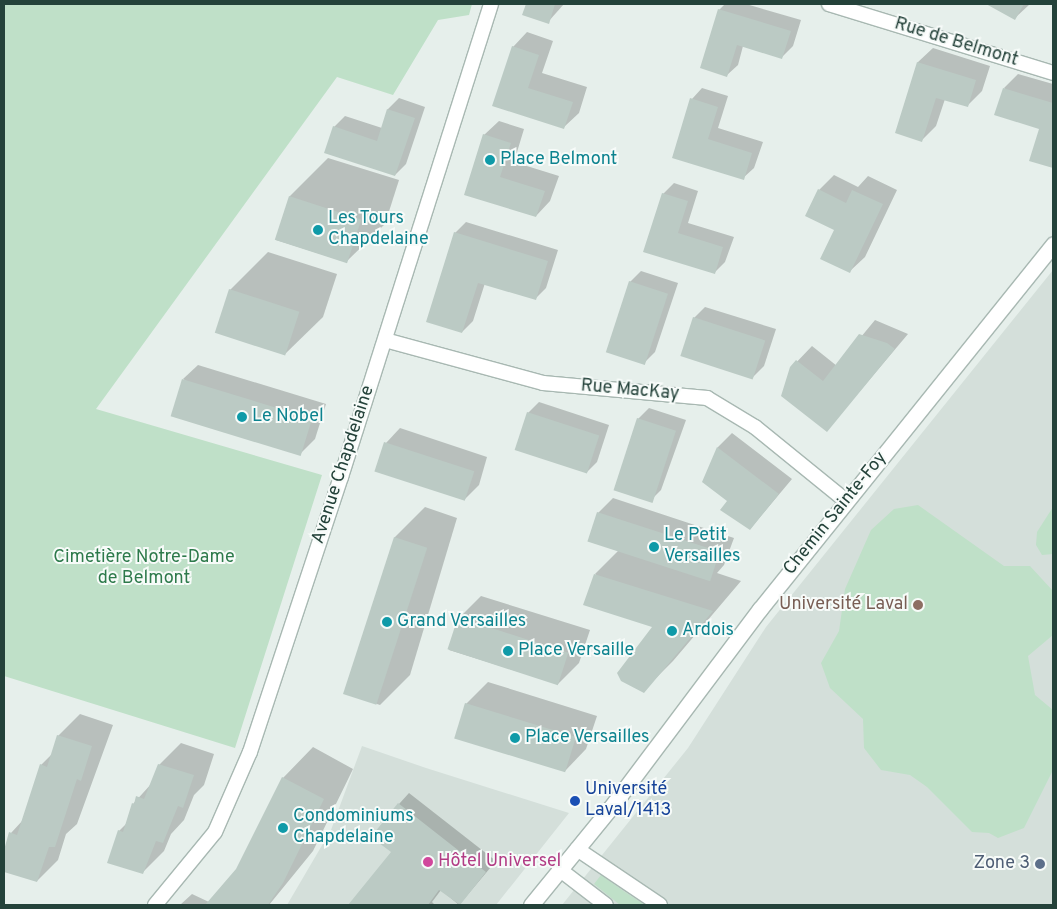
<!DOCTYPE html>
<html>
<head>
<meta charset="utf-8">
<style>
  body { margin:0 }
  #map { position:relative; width:1057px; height:909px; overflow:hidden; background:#e6efeb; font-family:Overpass,sans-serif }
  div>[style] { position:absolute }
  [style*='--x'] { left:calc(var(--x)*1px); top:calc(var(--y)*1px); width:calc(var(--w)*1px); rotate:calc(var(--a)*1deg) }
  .built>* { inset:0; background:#d4dfda }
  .green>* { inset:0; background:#bfe0c8 }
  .shadow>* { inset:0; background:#0003 }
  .building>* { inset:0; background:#bbcac4; transform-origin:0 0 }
  .roads { filter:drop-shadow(1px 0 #a8b8b2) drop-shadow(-1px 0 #a8b8b2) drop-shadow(0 1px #a8b8b2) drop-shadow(0 -1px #a8b8b2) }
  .street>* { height:14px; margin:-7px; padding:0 7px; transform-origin:7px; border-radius:7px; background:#fff }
  .secondary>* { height:15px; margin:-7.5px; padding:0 7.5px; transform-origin:7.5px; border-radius:7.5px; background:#fff }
  .dots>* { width:14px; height:14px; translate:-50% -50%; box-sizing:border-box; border:2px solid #f7fbf9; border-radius:50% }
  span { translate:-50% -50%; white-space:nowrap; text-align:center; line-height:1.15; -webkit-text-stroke:4px #f7fbf9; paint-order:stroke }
  .street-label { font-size:18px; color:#24423a }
  .culture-label { font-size:18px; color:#0d838f }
  .left { translate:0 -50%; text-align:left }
  .park-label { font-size:18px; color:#2d7a4b }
  .education-label { font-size:18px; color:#785e54 }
  .right { translate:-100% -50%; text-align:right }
  .transit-label { font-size:18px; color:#164399 }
  .hotel-label { font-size:18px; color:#b23c85 }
  .service-label { font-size:18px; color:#4e5e75 }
  .frame { position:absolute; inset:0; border:5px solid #24423a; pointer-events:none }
</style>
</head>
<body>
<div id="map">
  <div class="built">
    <i style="clip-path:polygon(1053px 270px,1053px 905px,562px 905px,688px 748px,766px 627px)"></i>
    <i style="clip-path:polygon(362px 746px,426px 768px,569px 813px,496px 905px,287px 905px,331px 830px)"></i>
  </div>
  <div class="green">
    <i style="clip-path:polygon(4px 4px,472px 4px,469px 15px,438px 20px,393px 95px,337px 77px,96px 409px,322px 475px,235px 748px,4px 676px)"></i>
    <i style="clip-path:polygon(918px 505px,1004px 566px,1030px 566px,1053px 591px,1053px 635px,1028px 656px,1035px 695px,1053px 710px,1053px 770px,1024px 828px,998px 838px,989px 833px,972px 832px,927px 787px,910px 775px,881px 770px,864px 748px,863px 719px,830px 688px,821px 663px,839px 631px,845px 589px,871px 530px,894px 509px)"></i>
    <i style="clip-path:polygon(1053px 507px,1053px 554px,1042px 555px,1036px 545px,1037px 532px)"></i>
    <i style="clip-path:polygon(601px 875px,625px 892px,645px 905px,620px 905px,594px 884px)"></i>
  </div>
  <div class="shadow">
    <i style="clip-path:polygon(527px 4px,564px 4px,548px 22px,524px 14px)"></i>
    <i style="clip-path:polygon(725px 4px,746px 4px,801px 20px,793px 46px,782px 57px,743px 46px,738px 65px,727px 75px,719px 10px)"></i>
    <i style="clip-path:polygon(988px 4px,1030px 4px,1015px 18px)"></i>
    <i style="clip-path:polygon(527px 32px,553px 41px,542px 73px,587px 87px,579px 113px,564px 127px,494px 105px,513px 47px)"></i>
    <i style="clip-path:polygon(933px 48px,990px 66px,982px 91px,967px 106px,945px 99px,936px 126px,922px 140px,896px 132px,918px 62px)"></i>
    <i style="clip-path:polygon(1018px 74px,1053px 84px,1053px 167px,1031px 160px,1040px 128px,1004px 88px)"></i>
    <i style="clip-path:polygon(702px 88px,728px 96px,718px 128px,763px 142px,754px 168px,743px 178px,673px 157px,692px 99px)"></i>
    <i style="clip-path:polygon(399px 98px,425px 107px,406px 164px,395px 175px,334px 127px,345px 116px,382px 128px,388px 109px)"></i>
    <i style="clip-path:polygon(499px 121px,524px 129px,514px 162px,559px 176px,550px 201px,536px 216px,465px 194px,484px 135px)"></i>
    <i style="clip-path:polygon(328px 158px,399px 180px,385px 224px,346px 262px,276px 240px,290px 196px)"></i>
    <i style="clip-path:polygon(834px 175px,858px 187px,868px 176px,897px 190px,865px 257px,850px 271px,819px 190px)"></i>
    <i style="clip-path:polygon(674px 183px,698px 191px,688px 223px,734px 237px,725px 262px,714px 273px,645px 251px,663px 194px)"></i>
    <i style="clip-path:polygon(466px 222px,558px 250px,546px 288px,535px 299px,485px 283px,473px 321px,462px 332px,455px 233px)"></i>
    <i style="clip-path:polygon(268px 252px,337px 274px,323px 317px,284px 355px,230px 290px)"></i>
    <i style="clip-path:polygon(641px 271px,678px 283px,655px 352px,644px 363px,630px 282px)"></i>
    <i style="clip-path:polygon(705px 307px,776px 329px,764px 366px,753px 377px,694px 318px)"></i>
    <i style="clip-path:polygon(875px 320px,908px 334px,827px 430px,791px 368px,812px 346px,837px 366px)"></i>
    <i style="clip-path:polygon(198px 365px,326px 404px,315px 439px,300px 454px,183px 379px)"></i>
    <i style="clip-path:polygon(539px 402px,609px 425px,597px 462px,586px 473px,528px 413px)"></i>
    <i style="clip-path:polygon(649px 408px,686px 420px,661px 490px,650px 501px,638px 419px)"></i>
    <i style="clip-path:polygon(400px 428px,487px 457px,479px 485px,464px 500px,386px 443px)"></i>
    <i style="clip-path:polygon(732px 433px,792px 479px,750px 529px,729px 501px,704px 481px,718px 447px)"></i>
    <i style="clip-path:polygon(613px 498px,734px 538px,724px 565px,717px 573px,741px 581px,673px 661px,643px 691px,655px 627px,595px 574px,619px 550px,598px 513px)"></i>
    <i style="clip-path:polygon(425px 507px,457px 518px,410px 675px,380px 705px,348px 694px,395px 537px)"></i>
    <i style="clip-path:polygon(481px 596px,590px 630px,579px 663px,558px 684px,449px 650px,460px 617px)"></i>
    <i style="clip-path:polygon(488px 682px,597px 716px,586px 749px,565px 771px,466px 704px)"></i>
    <i style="clip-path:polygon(80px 714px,113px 725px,77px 824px,66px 834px,58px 860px,37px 881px,4px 871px,4px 854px,11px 833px,23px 820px,41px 765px,53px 753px,58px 736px)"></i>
    <i style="clip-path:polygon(181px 743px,214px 754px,204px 785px,194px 795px,184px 820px,171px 834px,164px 851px,142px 873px,119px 831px,127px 823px,133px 804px,152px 783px,159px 765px)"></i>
    <i style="clip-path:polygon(313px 747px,353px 769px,313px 851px,269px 905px,180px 905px,192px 894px,209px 902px,237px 869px,283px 778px)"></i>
    <i style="clip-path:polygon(409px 793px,496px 861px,459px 905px,441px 890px,432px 902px,435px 905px,350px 905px,393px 851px,399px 804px)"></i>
  </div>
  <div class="building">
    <i style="clip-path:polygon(526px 4px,555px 4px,549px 24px,522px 15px)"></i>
    <i style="clip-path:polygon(986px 4px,1024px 4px,1015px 20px)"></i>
    <i style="clip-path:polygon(718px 9px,791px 31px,782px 59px,737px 45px,727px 77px,700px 68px)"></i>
    <i style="clip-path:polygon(512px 46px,539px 55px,528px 88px,573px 102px,564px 129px,492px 106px)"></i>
    <i style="clip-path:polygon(917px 62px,976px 80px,968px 107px,936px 98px,922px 142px,895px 133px)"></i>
    <i style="clip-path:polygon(1003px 88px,1053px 103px,1053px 168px,1029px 161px,1039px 129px,994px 115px)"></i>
    <i style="clip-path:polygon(690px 98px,718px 107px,708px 139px,752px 153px,744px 180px,672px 158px)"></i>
    <i style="clip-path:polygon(387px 109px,415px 118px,395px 176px,324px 153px,333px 126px,377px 141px)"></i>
    <i style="clip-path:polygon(483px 134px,511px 143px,500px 177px,545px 191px,536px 217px,464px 195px)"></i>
    <i style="clip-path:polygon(818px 189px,846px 203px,852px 190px,883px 204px,850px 273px,820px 259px,834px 230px,805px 216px)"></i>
    <i style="clip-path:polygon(662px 193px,688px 201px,678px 233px,723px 247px,715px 274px,643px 252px)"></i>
    <i style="left:289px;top:196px;width:76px;height:46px;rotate:18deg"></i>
    <i style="clip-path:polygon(454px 232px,548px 261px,536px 300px,478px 283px,462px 333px,426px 322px)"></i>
    <i style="left:629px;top:281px;width:41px;height:75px;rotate:18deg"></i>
    <i style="left:229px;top:289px;width:74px;height:46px;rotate:18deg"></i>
    <i style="left:693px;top:317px;width:76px;height:41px;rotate:18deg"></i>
    <i style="clip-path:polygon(859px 334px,887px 343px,895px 349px,827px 432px,781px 396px,790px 367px,796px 360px,823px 381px)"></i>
    <i style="left:182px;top:379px;width:136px;height:39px;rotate:17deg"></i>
    <i style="left:527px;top:412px;width:76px;height:40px;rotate:18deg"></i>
    <i style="left:637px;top:418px;width:41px;height:76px;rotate:18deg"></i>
    <i style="left:384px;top:442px;width:95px;height:31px;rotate:18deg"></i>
    <i style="clip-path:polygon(717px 447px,779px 494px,750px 530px,720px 510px,727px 501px,702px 482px)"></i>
    <i style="left:597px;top:512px;width:129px;height:31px;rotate:18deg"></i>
    <i style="left:394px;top:537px;width:35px;height:165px;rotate:18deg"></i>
    <i style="clip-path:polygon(594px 574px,713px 611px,644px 693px,621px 681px,617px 673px,652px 627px,583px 605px)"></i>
    <i style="left:458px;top:617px;width:116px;height:34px;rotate:18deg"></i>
    <i style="left:465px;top:703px;width:116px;height:37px;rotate:17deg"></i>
    <i style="clip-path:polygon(57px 735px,92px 746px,81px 781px,77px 779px,55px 847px,49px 847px,37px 882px,4px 872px,4px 850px,9px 832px,17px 835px,40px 764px,47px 767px)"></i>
    <i style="clip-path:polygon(158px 764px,194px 775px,183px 808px,178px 806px,163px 843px,156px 841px,143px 874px,107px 863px,118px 830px,123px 832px,132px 803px,134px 804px,136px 796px,144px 799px)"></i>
    <i style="clip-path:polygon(282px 777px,324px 799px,283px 883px,268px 905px,205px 905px,236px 869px)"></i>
    <i style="clip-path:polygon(398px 803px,486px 872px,460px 905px,439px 890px,428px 905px,348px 905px,391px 852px,371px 837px)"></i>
  </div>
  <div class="roads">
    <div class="street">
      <i style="--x:829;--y:4;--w:234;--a:17.1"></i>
      <i style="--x:385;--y:340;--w:164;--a:15.2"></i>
      <i style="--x:543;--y:383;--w:165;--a:5.2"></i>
      <i style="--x:707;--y:398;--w:56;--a:31.1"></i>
      <i style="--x:755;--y:427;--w:117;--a:39.1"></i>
      <i style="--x:577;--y:849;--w:100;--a:34"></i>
      <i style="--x:559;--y:869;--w:59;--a:37.5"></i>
      <i style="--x:155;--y:905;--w:94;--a:-50.6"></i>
      <i style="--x:215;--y:832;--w:87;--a:-66.4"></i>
      <i style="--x:250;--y:752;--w:290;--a:-71.7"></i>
      <i style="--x:341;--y:477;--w:496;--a:-72.4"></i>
    </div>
    <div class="secondary">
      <i style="--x:531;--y:905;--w:133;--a:-50.8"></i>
      <i style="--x:615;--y:802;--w:241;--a:-53.1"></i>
      <i style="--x:760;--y:609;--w:468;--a:-51.2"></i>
    </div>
  </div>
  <div class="dots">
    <i style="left:490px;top:160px;background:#0f9aa8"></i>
    <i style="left:318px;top:230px;background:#0f9aa8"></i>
    <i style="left:242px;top:417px;background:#0f9aa8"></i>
    <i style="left:654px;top:547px;background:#0f9aa8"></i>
    <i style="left:918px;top:605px;background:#8d6e63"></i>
    <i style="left:387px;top:622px;background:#0f9aa8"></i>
    <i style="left:672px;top:631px;background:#0f9aa8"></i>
    <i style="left:508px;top:651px;background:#0f9aa8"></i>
    <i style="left:515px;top:738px;background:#0f9aa8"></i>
    <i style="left:575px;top:801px;background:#1a4fb4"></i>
    <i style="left:283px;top:828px;background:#0f9aa8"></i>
    <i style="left:428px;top:862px;background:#d1479c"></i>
    <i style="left:1040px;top:864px;background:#5c6f8a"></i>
  </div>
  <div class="street-label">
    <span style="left:956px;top:43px;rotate:17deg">Rue de Belmont</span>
    <span style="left:630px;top:391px;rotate:5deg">Rue MacKay</span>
    <span style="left:344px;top:465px;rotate:-72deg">Avenue Chapdelaine</span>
    <span style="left:836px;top:514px;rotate:-51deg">Chemin Sainte-Foy</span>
  </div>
  <div class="culture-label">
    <span class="left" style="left:500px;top:160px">Place Belmont</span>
    <span class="left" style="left:328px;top:230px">Les Tours<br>Chapdelaine</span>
    <span class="left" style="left:252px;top:417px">Le Nobel</span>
    <span class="left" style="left:664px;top:547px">Le Petit<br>Versailles</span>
    <span class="left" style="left:397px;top:622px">Grand Versailles</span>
    <span class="left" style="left:682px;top:631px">Ardois</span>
    <span class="left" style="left:518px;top:651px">Place Versaille</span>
    <span class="left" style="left:525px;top:738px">Place Versailles</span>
    <span class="left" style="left:293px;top:828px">Condominiums<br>Chapdelaine</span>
  </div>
  <div class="park-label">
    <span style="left:144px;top:569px">Cimetière Notre-Dame<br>de Belmont</span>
  </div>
  <div class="education-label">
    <span class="right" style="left:908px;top:605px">Université Laval</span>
  </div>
  <div class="transit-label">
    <span class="left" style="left:585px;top:801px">Université<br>Laval/1413</span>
  </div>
  <div class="hotel-label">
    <span class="left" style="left:438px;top:862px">Hôtel Universel</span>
  </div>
  <div class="service-label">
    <span class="right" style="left:1030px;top:864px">Zone 3</span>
  </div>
  <div class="frame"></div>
</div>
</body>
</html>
